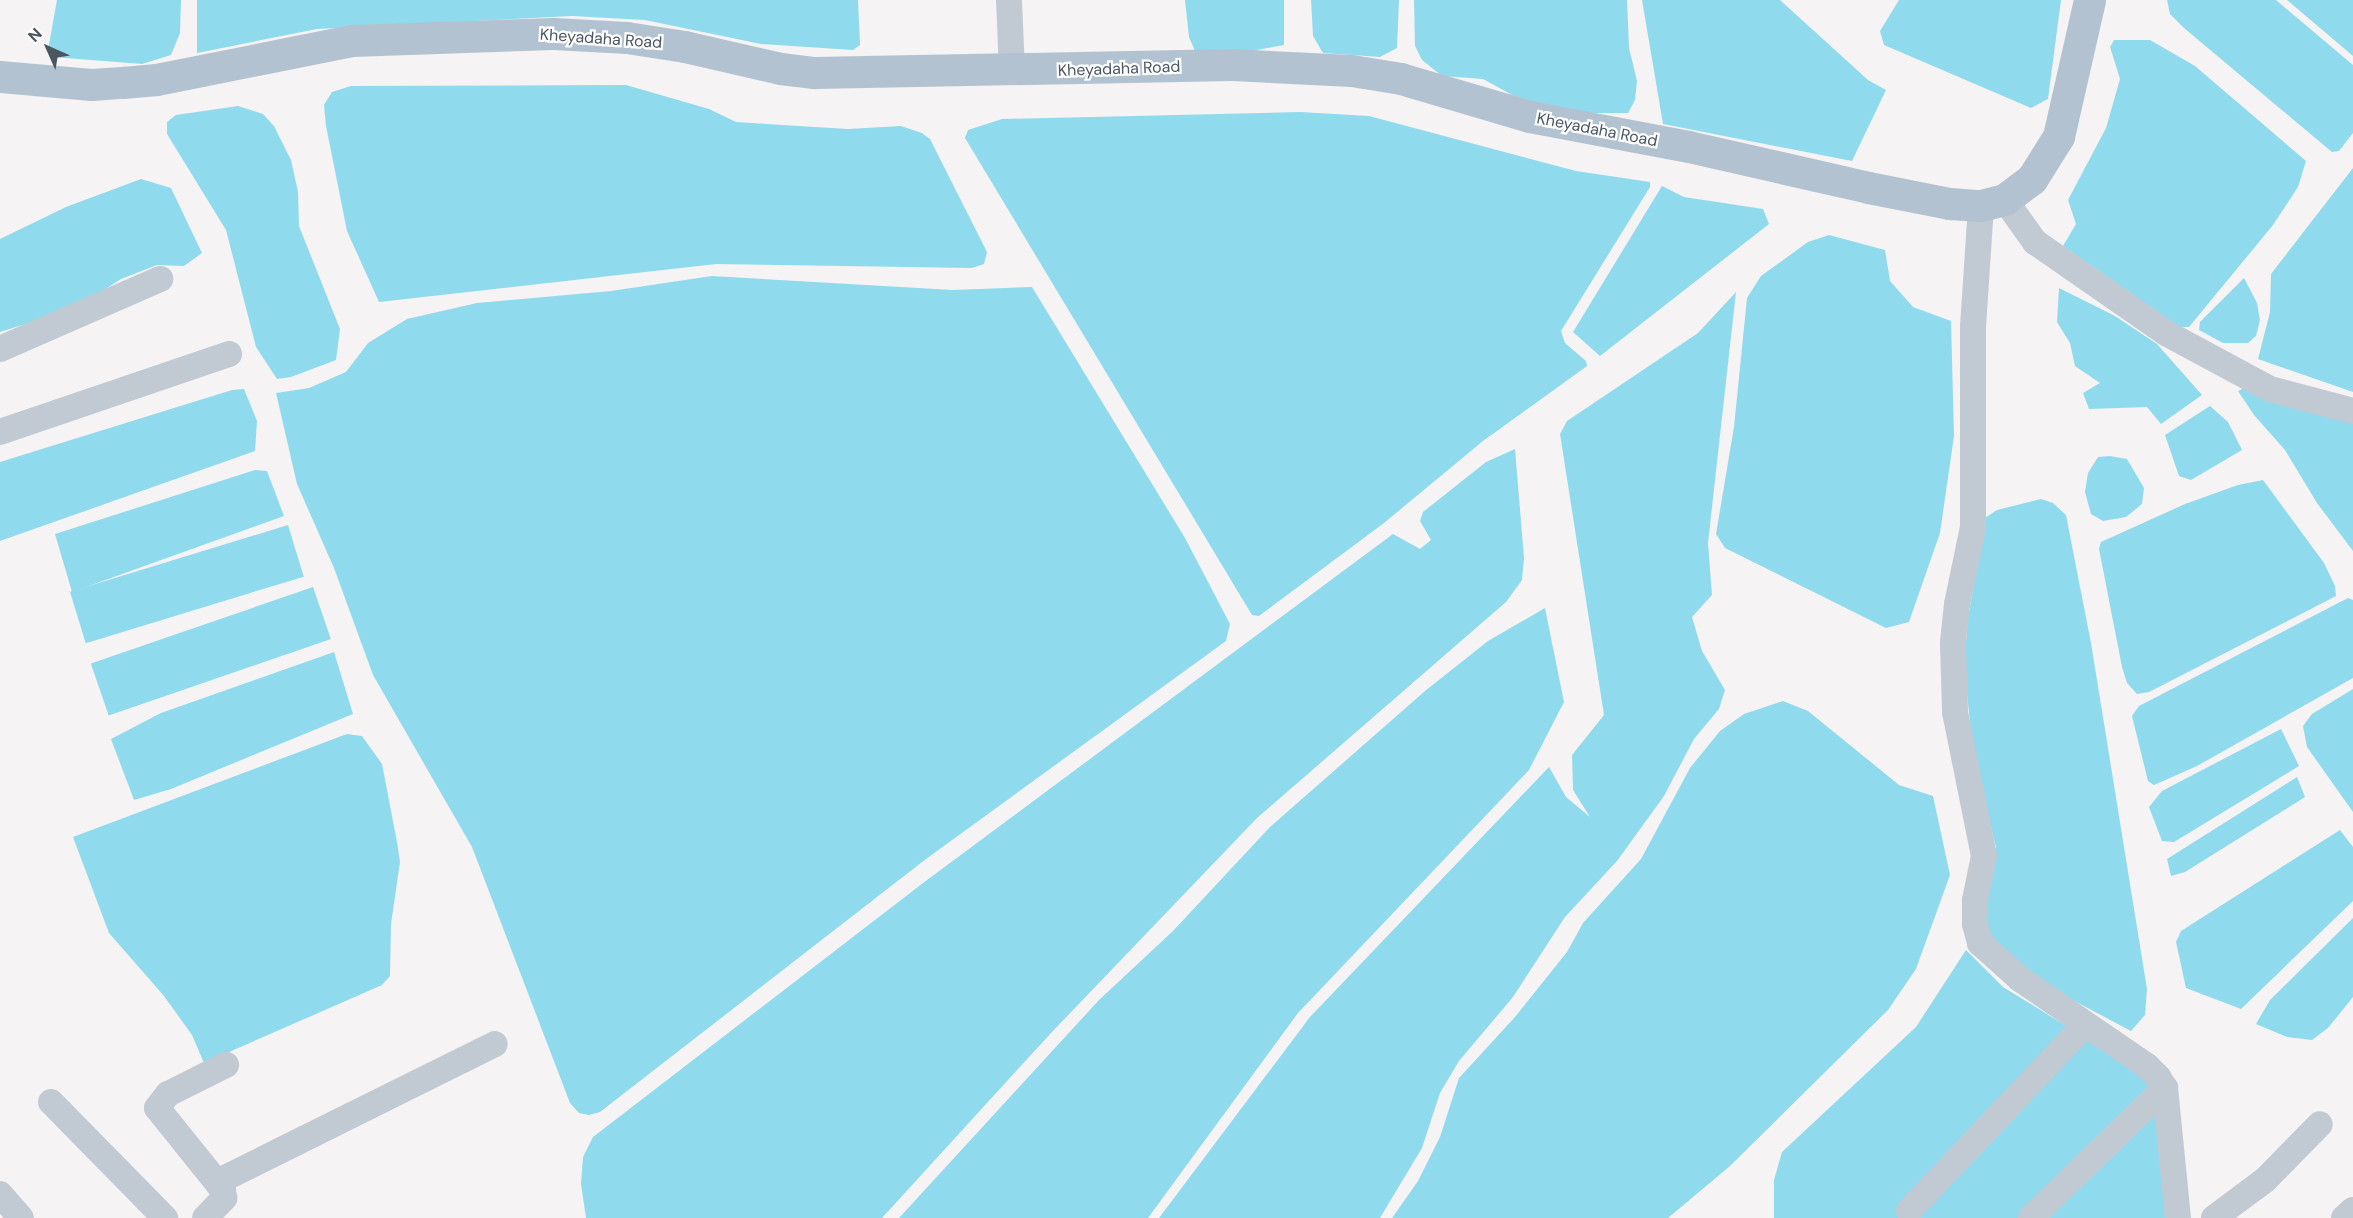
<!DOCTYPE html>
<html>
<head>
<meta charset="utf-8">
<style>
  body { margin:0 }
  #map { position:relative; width:2353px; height:1218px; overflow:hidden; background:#f5f3f3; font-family:"DM Sans",sans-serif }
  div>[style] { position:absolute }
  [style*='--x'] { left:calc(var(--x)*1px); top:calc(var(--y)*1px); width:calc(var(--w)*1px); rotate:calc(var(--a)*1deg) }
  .water>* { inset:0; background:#90daee; transform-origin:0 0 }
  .minor>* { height:26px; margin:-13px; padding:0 13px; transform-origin:13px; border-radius:13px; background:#c1cad2 }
  .major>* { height:32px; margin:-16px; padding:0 16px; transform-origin:16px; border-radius:16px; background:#b3c2d1 }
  span { translate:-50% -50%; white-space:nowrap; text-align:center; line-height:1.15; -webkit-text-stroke:4.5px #fff; paint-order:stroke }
  .street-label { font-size:16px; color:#4a5661 }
  .north { position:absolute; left:18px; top:18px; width:60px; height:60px; -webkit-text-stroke:4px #fff; paint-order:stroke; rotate:315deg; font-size:16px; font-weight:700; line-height:24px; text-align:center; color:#4a5661 }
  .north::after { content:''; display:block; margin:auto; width:21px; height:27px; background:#4a5661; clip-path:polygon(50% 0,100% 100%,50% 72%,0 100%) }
</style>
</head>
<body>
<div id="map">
  <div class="water">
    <i style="clip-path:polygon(57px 0,181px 0,180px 33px,171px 55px,142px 64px,53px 57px,48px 50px)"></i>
    <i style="clip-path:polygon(197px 0,858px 0,860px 45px,853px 50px,761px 44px,645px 20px,572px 16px,317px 29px,197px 53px)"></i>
    <i style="clip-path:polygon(1185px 0,1284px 0,1284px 45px,1257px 50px,1195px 51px,1189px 37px)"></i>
    <i style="clip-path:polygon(1311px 0,1399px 0,1397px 48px,1380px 57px,1323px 53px,1313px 36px)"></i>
    <i style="clip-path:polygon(1414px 0,1627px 0,1629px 48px,1637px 81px,1635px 100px,1628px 113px,1586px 113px,1525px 102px,1483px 79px,1442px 76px,1422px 60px,1415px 46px)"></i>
    <i style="clip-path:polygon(1642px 0,1780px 0,1868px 80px,1886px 90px,1852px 161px,1663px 124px)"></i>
    <i style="clip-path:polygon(1899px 0,2061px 0,2048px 99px,2031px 108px,1884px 45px,1880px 31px)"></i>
    <i style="clip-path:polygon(2167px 0,2276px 0,2353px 65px,2353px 133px,2339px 151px,2332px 152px,2184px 28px,2170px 14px)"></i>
    <i style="clip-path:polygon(2287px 0,2353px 0,2353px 56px)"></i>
    <i style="clip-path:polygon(2114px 40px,2150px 40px,2195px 66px,2306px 161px,2298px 187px,2273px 225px,2189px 327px,2179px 327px,2063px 246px,2076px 224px,2068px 200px,2106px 128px,2120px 79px,2110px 47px)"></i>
    <i style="clip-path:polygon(626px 85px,709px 109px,736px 122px,848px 129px,901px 126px,922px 133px,930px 139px,987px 252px,984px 264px,972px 268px,716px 264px,379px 302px,347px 231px,326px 126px,324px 105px,332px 92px,351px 86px)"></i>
    <i style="clip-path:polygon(238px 106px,263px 114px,274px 126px,291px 160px,298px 192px,299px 226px,340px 329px,336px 360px,291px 377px,277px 379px,256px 347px,226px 230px,167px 134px,167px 122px,176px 115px)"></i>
    <i style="clip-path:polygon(1300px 112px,1369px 116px,1576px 171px,1650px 182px,1650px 187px,1561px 331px,1565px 343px,1586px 361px,1587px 366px,1483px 441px,1384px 523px,1259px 616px,1252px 615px,965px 138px,968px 130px,1002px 119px)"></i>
    <i style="clip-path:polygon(2353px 168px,2353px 392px,2258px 359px,2270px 312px,2271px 274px)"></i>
    <i style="clip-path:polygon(141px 179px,171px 188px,202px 253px,184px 266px,157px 265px,121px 279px,76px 308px,0 332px,0 239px,66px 207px)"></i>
    <i style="clip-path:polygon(1662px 186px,1684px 197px,1763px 209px,1769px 224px,1600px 356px,1573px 332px)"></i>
    <i style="clip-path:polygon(1829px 235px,1885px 250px,1890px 281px,1913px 307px,1951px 321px,1954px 436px,1940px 533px,1909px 622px,1886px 628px,1725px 548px,1716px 534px,1734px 427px,1747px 298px,1761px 276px,1808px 242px)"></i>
    <i style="clip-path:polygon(712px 276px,953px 290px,1032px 287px,1185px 538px,1230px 624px,1226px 641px,926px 859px,600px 1112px,589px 1115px,579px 1113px,570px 1103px,472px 847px,373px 675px,334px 568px,297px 484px,276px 393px,309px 388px,346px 372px,368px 343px,407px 319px,477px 303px,611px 291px)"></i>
    <i style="clip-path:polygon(2244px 278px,2257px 303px,2260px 320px,2256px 336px,2248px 343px,2223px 343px,2199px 330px,2200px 322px)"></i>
    <i style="clip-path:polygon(2059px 288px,2115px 316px,2157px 344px,2202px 395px,2161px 424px,2147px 407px,2089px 409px,2083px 393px,2100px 383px,2075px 366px,2070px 343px,2057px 322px)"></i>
    <i style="clip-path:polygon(1736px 292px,1708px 543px,1712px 595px,1692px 617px,1702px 651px,1725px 690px,1719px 709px,1694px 739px,1664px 796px,1617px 861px,1565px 917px,1513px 997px,1459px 1061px,1440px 1093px,1422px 1148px,1380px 1218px,1159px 1218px,1310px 1017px,1549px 767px,1566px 797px,1590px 817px,1573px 790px,1572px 755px,1604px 715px,1560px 434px,1567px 421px,1698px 333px)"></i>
    <i style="clip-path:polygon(2244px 388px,2353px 419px,2353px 551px,2317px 503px,2285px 450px,2254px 415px,2238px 391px)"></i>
    <i style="clip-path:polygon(244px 389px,257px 421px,255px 451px,0 541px,0 462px,232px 390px)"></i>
    <i style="clip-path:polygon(2210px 406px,2228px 422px,2242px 450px,2191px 480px,2179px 476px,2165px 435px)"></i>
    <i style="clip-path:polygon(1515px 449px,1524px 558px,1522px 580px,1506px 602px,1257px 818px,1051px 1033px,882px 1218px,586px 1218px,581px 1184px,583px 1157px,593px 1137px,923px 883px,1393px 534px,1420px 549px,1431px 540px,1420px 521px,1423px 512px,1486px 462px)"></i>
    <i style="clip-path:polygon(2110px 456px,2127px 459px,2144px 488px,2142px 504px,2126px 517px,2103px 521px,2091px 514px,2085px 492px,2088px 473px,2098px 457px)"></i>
    <i style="clip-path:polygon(255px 470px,267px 471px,284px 516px,72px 592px,55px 534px)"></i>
    <i style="clip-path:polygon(2263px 480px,2324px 563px,2335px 586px,2336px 596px,2149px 692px,2137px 694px,2127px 683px,2122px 667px,2099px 549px,2101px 542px,2185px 504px,2238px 485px)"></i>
    <i style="clip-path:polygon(2041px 499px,2053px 503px,2066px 515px,2091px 643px,2147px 989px,2145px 1015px,2131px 1031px,2048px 987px,1998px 948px,1982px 922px,1984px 893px,1996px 847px,1974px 761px,1964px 665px,1968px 618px,1985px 518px,1997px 510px)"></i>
    <i style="left:288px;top:525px;width:54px;height:228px;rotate:73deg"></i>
    <i style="left:313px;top:587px;width:55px;height:235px;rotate:71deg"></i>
    <i style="clip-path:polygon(2348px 598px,2353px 600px,2353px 678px,2197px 766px,2154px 785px,2148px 781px,2132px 716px,2139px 706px)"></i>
    <i style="clip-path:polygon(1545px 608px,1564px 702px,1529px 770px,1298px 1013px,1148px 1218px,899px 1218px,1099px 1000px,1173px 931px,1270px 827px,1425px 691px,1488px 641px)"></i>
    <i style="clip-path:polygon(334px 652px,353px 714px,171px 789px,134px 800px,111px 739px,161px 713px)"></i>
    <i style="clip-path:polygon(2353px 689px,2353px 812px,2307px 747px,2303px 726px,2312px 714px)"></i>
    <i style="clip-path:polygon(1783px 701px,1808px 711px,1899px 785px,1933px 796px,1950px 875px,1916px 969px,1888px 1010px,1730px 1166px,1668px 1218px,1392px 1218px,1418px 1181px,1440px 1137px,1459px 1078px,1515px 1017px,1567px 952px,1583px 923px,1641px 859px,1690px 768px,1720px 731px,1744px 714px)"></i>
    <i style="clip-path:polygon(2281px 729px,2299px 766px,2174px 842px,2162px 841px,2149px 807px,2162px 791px)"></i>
    <i style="clip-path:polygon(347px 734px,362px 736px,382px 764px,397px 842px,400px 862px,391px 924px,390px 976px,382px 985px,204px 1063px,192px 1035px,164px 996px,109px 933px,73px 837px)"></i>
    <i style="clip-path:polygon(2297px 777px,2305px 797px,2185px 872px,2171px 876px,2167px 859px)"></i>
    <i style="clip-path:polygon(2340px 830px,2353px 847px,2353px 901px,2241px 1009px,2186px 988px,2176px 942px,2181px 931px)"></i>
    <i style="clip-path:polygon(2353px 918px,2353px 997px,2328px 1028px,2312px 1040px,2287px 1037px,2256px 1024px,2270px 1000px)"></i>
    <i style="clip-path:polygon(1966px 950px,2003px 987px,2102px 1048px,2155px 1088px,2170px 1218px,1774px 1218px,1774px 1180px,1782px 1152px,1916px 1027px)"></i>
  </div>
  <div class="minor">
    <i style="--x:1009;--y:0;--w:72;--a:87.6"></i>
    <i style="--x:2005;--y:200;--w:52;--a:54.5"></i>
    <i style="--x:2035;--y:242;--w:160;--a:34.8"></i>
    <i style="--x:2166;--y:333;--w:118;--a:28.3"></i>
    <i style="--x:2270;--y:389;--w:86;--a:14.8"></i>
    <i style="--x:1981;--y:206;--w:122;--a:93.8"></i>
    <i style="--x:1973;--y:328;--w:199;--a:90"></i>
    <i style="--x:1973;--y:527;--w:79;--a:101.7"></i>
    <i style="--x:1957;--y:604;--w:39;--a:96"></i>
    <i style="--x:1953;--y:643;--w:69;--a:88.3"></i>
    <i style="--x:1955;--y:712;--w:147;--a:78.6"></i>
    <i style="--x:1984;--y:856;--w:45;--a:101.6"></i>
    <i style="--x:1975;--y:900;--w:24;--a:90"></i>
    <i style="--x:1975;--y:924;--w:20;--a:75"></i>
    <i style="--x:1980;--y:943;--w:54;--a:42"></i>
    <i style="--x:2020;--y:979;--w:154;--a:34.4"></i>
    <i style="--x:2147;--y:1066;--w:16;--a:45"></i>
    <i style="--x:2158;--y:1077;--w:13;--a:58"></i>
    <i style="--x:2165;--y:1088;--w:131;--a:84.3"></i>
    <i style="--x:0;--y:349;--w:175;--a:-23.6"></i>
    <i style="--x:0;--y:432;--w:242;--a:-18.8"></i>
    <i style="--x:51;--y:1102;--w:163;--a:45.5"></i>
    <i style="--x:217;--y:1182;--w:310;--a:-26.4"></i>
    <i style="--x:0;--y:1194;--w:32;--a:49"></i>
    <i style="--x:1909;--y:1211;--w:256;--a:-46.6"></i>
    <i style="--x:205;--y:1218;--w:28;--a:-46"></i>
    <i style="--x:224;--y:1198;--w:8;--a:-97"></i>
    <i style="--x:223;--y:1190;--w:105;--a:-128.8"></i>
    <i style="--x:157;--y:1108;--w:18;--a:-52"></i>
    <i style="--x:168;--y:1094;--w:65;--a:-26.6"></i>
    <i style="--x:2031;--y:1218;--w:187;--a:-44.1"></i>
    <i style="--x:2214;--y:1218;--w:64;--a:-36.7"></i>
    <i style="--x:2265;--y:1180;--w:78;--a:-45.5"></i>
    <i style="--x:2344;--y:1218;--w:12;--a:-42"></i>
  </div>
  <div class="major">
    <i style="--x:0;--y:77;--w:92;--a:5"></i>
    <i style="--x:92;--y:85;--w:31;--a:-4"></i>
    <i style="--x:123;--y:83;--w:34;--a:-5"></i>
    <i style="--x:157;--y:80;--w:199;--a:-11.3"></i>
    <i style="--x:352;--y:41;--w:202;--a:-2"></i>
    <i style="--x:554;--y:34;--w:73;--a:3.1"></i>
    <i style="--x:627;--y:38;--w:59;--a:8.8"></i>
    <i style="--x:685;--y:47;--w:98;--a:12.9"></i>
    <i style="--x:781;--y:69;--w:34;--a:7"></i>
    <i style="--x:815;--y:73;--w:417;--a:-1.1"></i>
    <i style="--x:1232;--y:65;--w:120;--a:2.9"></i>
    <i style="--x:1352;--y:71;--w:50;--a:9.3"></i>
    <i style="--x:1401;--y:79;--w:134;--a:16.4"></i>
    <i style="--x:1530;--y:117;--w:162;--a:10.7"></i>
    <i style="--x:1689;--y:147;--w:185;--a:12.8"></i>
    <i style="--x:1869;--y:188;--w:83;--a:11.2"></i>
    <i style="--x:1950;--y:204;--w:31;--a:4"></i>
    <i style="--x:1981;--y:206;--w:25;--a:-14"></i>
    <i style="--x:2005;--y:200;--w:34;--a:-37"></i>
    <i style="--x:2032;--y:180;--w:51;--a:-57.9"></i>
    <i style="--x:2059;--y:137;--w:140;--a:-77.2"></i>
  </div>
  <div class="street-label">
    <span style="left:601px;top:39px;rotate:4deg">Kheyadaha Road</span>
    <span style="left:1119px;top:69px;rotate:-2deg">Kheyadaha Road</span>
    <span style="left:1597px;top:130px;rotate:11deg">Kheyadaha Road</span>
  </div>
  <div class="north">N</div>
</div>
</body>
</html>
